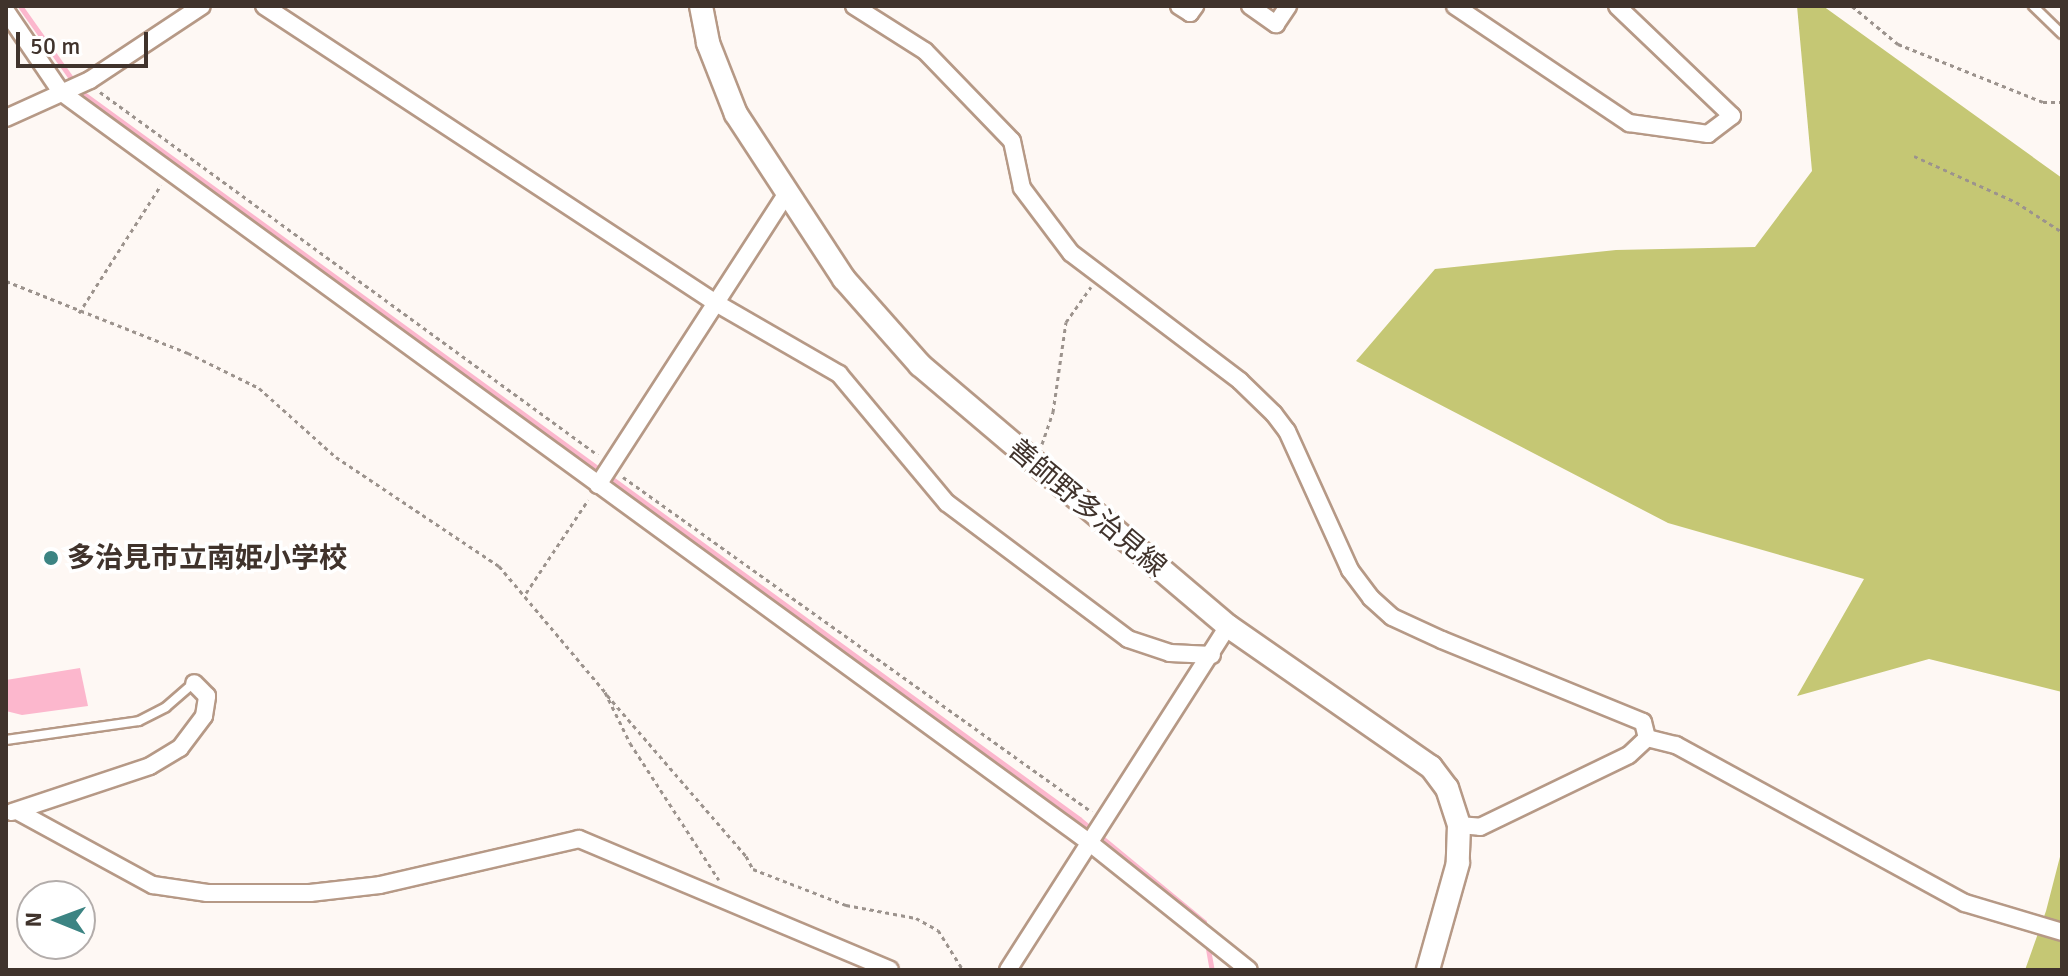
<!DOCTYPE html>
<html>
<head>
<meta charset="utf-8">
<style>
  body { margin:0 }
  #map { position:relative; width:2068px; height:976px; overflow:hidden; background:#fef8f4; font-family:Signika,"Noto Sans JP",sans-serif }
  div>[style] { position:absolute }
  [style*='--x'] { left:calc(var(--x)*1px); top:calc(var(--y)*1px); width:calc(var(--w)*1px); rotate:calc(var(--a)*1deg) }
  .forest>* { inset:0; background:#c5c774 }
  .water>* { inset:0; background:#fcb7cd }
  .stream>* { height:5px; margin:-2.5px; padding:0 2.5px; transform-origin:2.5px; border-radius:2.5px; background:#fcb7cd }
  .path>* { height:3px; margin-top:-1.5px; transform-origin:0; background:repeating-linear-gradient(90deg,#9c938d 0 4px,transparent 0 8px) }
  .roads { filter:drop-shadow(2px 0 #b69986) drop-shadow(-2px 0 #b69986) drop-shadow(0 2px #b69986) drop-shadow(0 -2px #b69986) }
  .service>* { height:8px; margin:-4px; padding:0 4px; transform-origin:4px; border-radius:4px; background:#fff }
  .minor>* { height:16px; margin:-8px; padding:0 8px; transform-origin:8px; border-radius:8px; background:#fff }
  .secondary>* { height:22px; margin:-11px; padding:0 11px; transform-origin:11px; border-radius:11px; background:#fff }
  .dots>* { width:22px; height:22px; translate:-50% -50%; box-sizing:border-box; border:4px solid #fff; border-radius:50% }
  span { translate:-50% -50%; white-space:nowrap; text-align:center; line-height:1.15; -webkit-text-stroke:7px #fff; paint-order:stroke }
  .street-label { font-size:28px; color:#40332c }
  .poi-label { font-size:28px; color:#40332c; font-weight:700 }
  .left { translate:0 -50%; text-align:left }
  .frame { position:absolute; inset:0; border:8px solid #40332c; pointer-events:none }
  .north { position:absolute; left:16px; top:880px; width:80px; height:80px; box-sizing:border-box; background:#fff; border:2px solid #b3adab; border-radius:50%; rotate:271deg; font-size:22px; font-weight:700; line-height:32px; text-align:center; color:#40332c }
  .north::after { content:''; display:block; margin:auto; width:28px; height:36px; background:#3c8483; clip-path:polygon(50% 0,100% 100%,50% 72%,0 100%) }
  .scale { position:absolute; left:16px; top:32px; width:132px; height:36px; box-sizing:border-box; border:4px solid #40332c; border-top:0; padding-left:10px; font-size:24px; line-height:28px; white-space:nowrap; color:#40332c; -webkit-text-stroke:6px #fff; paint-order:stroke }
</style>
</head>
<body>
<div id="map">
  <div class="forest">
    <i style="clip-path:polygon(1797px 6px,1823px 6px,2062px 178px,2062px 692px,1929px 659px,1797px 696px,1864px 579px,1668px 523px,1356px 361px,1435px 269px,1616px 250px,1755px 247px,1812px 171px)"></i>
    <i style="clip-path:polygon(2062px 849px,2062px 970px,2025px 970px,2046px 911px)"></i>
  </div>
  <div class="water">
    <i style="clip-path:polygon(80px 668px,88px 706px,22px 715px,6px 711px,6px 680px)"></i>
  </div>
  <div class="stream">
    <i style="--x:20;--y:6;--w:105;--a:54.7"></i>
    <i style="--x:81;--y:92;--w:1235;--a:36.07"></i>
    <i style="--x:1079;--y:819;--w:162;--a:39.5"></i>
    <i style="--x:1204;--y:922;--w:8;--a:83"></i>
    <i style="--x:1207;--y:943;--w:27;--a:80"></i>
  </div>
  <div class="path">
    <i style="--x:1852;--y:6;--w:60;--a:39.6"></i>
    <i style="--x:1898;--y:44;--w:156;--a:21.8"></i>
    <i style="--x:2043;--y:102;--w:19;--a:0"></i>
    <i style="--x:100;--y:92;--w:616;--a:36.09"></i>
    <i style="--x:1914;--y:156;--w:112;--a:24.3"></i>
    <i style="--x:2016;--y:202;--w:55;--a:33.1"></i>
    <i style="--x:6;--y:281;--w:196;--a:21.6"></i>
    <i style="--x:188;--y:353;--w:79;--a:26.2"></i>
    <i style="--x:259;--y:388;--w:103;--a:41.9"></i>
    <i style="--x:336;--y:457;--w:196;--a:33.8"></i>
    <i style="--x:499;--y:566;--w:165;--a:49.9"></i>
    <i style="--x:605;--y:692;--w:57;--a:63.9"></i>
    <i style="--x:630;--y:743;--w:163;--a:57"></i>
    <i style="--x:79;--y:313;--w:152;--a:-57.4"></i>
    <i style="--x:1042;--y:444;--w:34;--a:-71"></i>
    <i style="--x:1053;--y:412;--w:91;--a:-81.8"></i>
    <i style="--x:1066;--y:322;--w:43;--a:-54.5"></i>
    <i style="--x:623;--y:477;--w:576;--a:35.54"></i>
    <i style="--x:526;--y:593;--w:112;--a:-56.3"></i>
    <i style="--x:607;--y:695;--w:213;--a:49.2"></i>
    <i style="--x:746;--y:856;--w:15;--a:62"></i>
    <i style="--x:753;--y:869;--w:100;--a:21.2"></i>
    <i style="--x:846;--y:905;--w:71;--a:10.5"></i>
    <i style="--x:916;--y:918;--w:25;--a:29"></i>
    <i style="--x:938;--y:930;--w:47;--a:58"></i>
  </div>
  <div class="roads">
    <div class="service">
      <i style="--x:2033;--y:6;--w:40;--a:44"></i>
      <i style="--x:6;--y:740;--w:134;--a:-8.1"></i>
      <i style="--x:139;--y:721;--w:30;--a:-27"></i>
      <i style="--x:166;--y:707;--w:37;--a:-41"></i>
    </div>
    <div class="minor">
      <i style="--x:264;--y:6;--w:541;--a:33.31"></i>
      <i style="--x:716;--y:303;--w:142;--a:30"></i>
      <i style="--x:839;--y:374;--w:168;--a:50.1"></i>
      <i style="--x:947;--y:503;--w:226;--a:36.9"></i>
      <i style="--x:1128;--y:639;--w:44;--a:18.4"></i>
      <i style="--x:1170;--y:653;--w:42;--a:2.7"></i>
      <i style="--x:854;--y:6;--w:84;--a:32.4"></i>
      <i style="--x:925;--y:51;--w:125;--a:46"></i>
      <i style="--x:1012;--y:141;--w:48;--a:78"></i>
      <i style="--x:1022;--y:188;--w:81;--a:53"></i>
      <i style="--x:1071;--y:253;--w:212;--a:37.1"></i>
      <i style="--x:1240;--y:381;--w:47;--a:44.1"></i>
      <i style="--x:1274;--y:414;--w:21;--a:53"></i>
      <i style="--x:1287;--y:431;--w:153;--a:65.6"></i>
      <i style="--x:1350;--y:570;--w:35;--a:53"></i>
      <i style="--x:1371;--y:598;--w:28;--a:42"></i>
      <i style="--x:1392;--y:617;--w:55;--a:24.7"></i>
      <i style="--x:1442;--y:640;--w:217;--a:22.2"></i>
      <i style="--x:1643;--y:722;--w:16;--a:76"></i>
      <i style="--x:1179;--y:6;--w:13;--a:32"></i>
      <i style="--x:1190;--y:13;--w:9;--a:-54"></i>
      <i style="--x:1250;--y:6;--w:32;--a:35"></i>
      <i style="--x:1276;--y:24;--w:22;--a:-56"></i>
      <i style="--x:1455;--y:6;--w:210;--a:33.9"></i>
      <i style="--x:1629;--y:123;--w:80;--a:7.9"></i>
      <i style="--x:1708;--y:134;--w:30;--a:-37"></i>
      <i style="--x:1732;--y:116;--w:159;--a:-136.3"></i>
      <i style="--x:6;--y:11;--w:98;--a:55.8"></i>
      <i style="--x:61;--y:92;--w:1274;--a:36.12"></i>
      <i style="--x:1090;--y:843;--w:203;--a:38.6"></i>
      <i style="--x:6;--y:118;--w:92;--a:-24.3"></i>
      <i style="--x:90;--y:80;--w:134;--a:-33.5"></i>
      <i style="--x:598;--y:485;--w:346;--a:-57.1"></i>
      <i style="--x:1647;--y:738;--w:30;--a:14"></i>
      <i style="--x:1676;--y:745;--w:329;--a:28.7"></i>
      <i style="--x:1965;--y:903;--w:101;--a:16.6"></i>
      <i style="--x:17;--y:811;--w:155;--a:28.6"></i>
      <i style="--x:153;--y:885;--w:55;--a:8.4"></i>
      <i style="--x:207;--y:893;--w:103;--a:0"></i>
      <i style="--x:310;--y:893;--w:70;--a:-6.5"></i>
      <i style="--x:380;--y:885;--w:204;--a:-13"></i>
      <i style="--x:579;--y:839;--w:337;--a:22.8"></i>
      <i style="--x:12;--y:812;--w:145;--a:-18.4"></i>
      <i style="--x:150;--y:766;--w:35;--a:-31"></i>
      <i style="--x:180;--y:748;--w:40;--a:-53"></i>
      <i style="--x:204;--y:716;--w:20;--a:-81"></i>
      <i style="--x:207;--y:696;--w:18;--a:-135"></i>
      <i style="--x:1459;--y:825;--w:21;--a:5"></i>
      <i style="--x:1480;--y:827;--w:165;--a:-25.8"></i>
      <i style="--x:1629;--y:755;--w:25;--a:-43"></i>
      <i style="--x:1008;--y:970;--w:408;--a:-57.4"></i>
    </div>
    <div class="secondary">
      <i style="--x:701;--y:6;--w:38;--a:79"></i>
      <i style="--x:708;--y:43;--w:76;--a:68.5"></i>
      <i style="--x:736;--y:114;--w:197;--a:56.8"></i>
      <i style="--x:844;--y:279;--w:115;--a:48.5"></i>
      <i style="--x:920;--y:365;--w:404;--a:40.3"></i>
      <i style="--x:1228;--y:626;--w:247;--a:34.8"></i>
      <i style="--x:1431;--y:767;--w:26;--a:53"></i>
      <i style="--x:1447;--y:788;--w:39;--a:72"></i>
      <i style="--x:1459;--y:825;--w:38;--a:92"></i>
      <i style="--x:1458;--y:863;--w:111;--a:105.7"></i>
    </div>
  </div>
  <div class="dots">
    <i style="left:51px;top:558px;background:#3c8483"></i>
  </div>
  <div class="street-label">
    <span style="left:1087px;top:508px;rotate:40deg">善師野多治見線</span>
  </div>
  <div class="poi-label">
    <span class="left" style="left:67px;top:558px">多治見市立南姫小学校</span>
  </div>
  <div class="frame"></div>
  <div class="north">N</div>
  <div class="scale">50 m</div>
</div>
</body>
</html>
